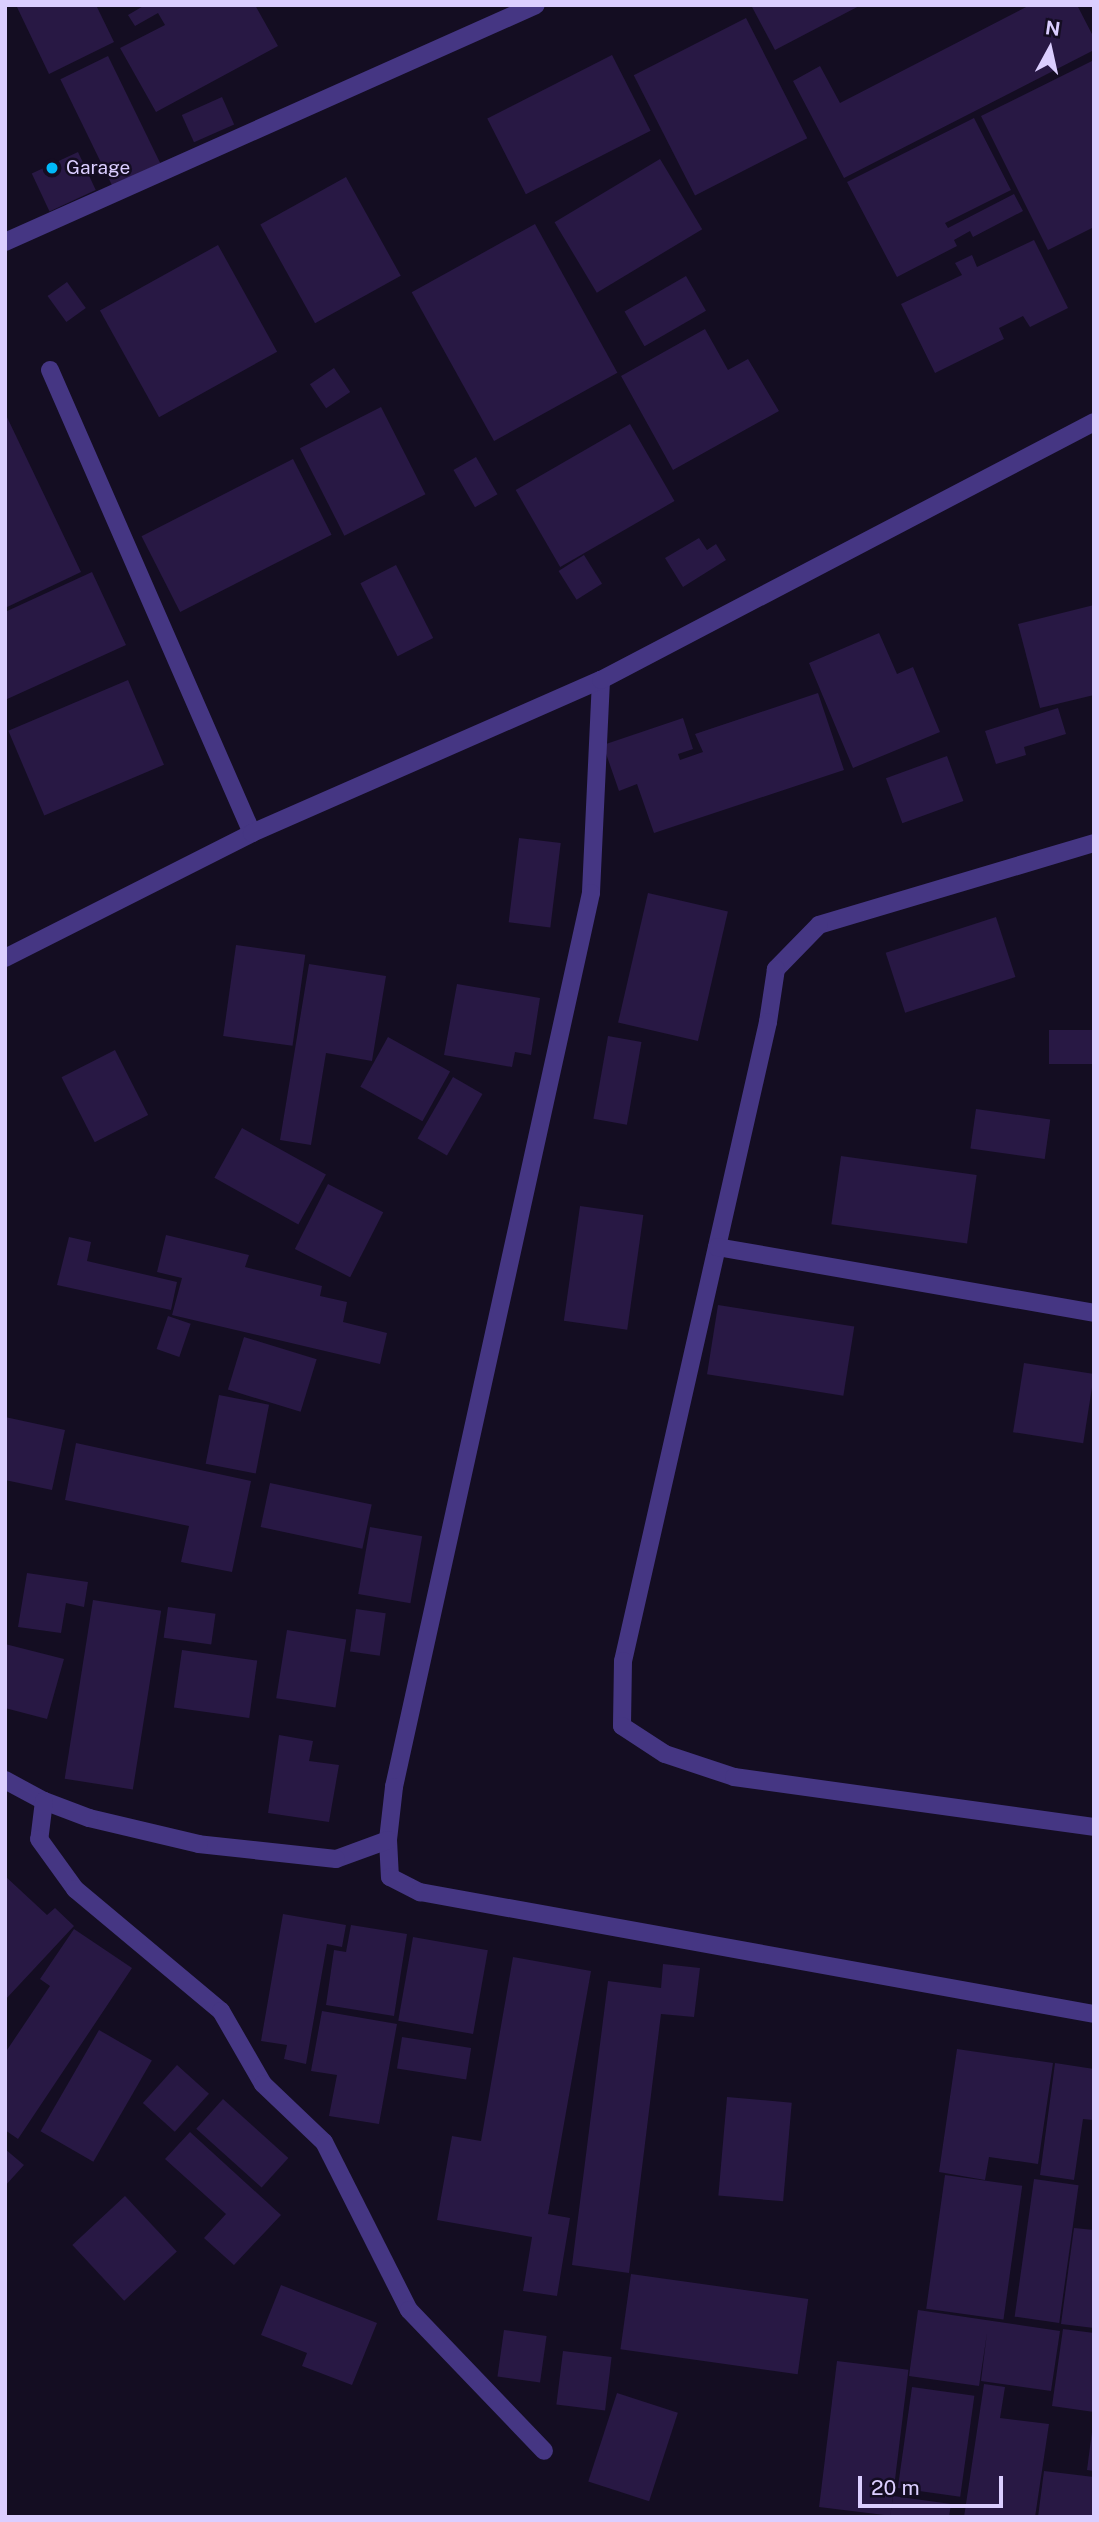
<!DOCTYPE html>
<html>
<head>
<meta charset="utf-8">
<style>
  body { margin:0 }
  #map { position:relative; width:1099px; height:2522px; overflow:hidden; background:#140d22; font-family:"Public Sans",sans-serif }
  div>[style] { position:absolute }
  [style*='--x'] { left:calc(var(--x)*1px); top:calc(var(--y)*1px); width:calc(var(--w)*1px); rotate:calc(var(--a)*1deg) }
  .building>* { inset:0; background:#281844; transform-origin:0 0 }
  .street>* { height:18px; margin:-9px; padding:0 9px; transform-origin:9px; border-radius:9px; background:#453683 }
  .dots>* { width:19px; height:19px; translate:-50% -50%; box-sizing:border-box; border:4px solid #140d22; border-radius:50% }
  span { translate:-50% -50%; white-space:nowrap; text-align:center; line-height:1.15; -webkit-text-stroke:5px #140d22; paint-order:stroke }
  .poi-label { font-size:19px; color:#dbceff }
  .left { translate:0 -50%; text-align:left }
  .frame { position:absolute; inset:0; border:7px solid #dbceff; pointer-events:none }
  .north { position:absolute; left:1015px; top:14px; width:70px; height:70px; -webkit-text-stroke:5px #140d22; paint-order:stroke; rotate:8deg; font-size:19px; font-weight:700; line-height:28px; text-align:center; color:#dbceff }
  .north::after { content:''; display:block; margin:auto; width:24px; height:32px; background:#dbceff; clip-path:polygon(50% 0,100% 100%,50% 72%,0 100%) }
  .scale { position:absolute; left:858px; top:2476px; width:145px; height:32px; box-sizing:border-box; border:4px solid #dbceff; border-top:0; padding-left:9px; font-size:21px; line-height:24px; white-space:nowrap; color:#dbceff; -webkit-text-stroke:5px #140d22; paint-order:stroke }
</style>
</head>
<body>
<div id="map">
  <div class="building">
    <i style="clip-path:polygon(16px 5px,96px 5px,114px 42px,49px 74px)"></i>
    <i style="clip-path:polygon(145px 5px,255px 5px,278px 46px,156px 112px,120px 48px,165px 25px,158px 13px,135px 26px,128px 15px)"></i>
    <i style="clip-path:polygon(751px 5px,861px 5px,775px 50px)"></i>
    <i style="clip-path:polygon(1030px 5px,1077px 5px,1094px 38px,1094px 50px,844px 178px,793px 81px,820px 66px,840px 103px)"></i>
    <i style="left:746px;top:18px;width:135px;height:126px;rotate:63deg"></i>
    <i style="left:612px;top:55px;width:85px;height:140px;rotate:63deg"></i>
    <i style="left:108px;top:56px;width:119px;height:53px;rotate:64deg"></i>
    <i style="clip-path:polygon(1094px 60px,1094px 227px,1048px 250px,981px 116px)"></i>
    <i style="left:222px;top:97px;width:30px;height:44px;rotate:66deg"></i>
    <i style="clip-path:polygon(974px 118px,1011px 190px,945px 223px,948px 228px,1014px 194px,1023px 211px,973px 237px,970px 231px,954px 240px,957px 246px,897px 277px,847px 182px)"></i>
    <i style="left:78px;top:152px;width:42px;height:51px;rotate:65deg"></i>
    <i style="left:660px;top:159px;width:82px;height:123px;rotate:59deg"></i>
    <i style="left:346px;top:177px;width:113px;height:98px;rotate:61deg"></i>
    <i style="left:535px;top:224px;width:170px;height:141px;rotate:61deg"></i>
    <i style="clip-path:polygon(1034px 240px,1068px 308px,1030px 327px,1023px 316px,999px 328px,1004px 339px,935px 373px,901px 304px,962px 275px,955px 263px,972px 255px,977px 267px)"></i>
    <i style="left:218px;top:245px;width:122px;height:135px;rotate:61deg"></i>
    <i style="left:686px;top:276px;width:40px;height:71px;rotate:60deg"></i>
    <i style="left:67px;top:282px;width:32px;height:24px;rotate:54deg"></i>
    <i style="clip-path:polygon(705px 329px,728px 370px,748px 359px,779px 411px,673px 470px,621px 376px)"></i>
    <i style="left:334px;top:368px;width:29px;height:29px;rotate:56deg"></i>
    <i style="left:381px;top:407px;width:98px;height:91px;rotate:63deg"></i>
    <i style="clip-path:polygon(5px 413px,81px 572px,5px 608px)"></i>
    <i style="left:630px;top:424px;width:89px;height:132px;rotate:60deg"></i>
    <i style="left:476px;top:457px;width:43px;height:26px;rotate:60deg"></i>
    <i style="left:293px;top:459px;width:85px;height:170px;rotate:63deg"></i>
    <i style="clip-path:polygon(699px 538px,707px 550px,716px 544px,726px 560px,683px 587px,665px 558px)"></i>
    <i style="left:584px;top:555px;width:34px;height:30px;rotate:58deg"></i>
    <i style="left:396px;top:565px;width:82px;height:40px;rotate:63deg"></i>
    <i style="clip-path:polygon(92px 572px,126px 645px,5px 700px,5px 612px)"></i>
    <i style="clip-path:polygon(1094px 605px,1094px 695px,1040px 708px,1018px 624px)"></i>
    <i style="clip-path:polygon(879px 633px,897px 674px,913px 667px,940px 732px,853px 768px,809px 663px)"></i>
    <i style="left:128px;top:680px;width:92px;height:130px;rotate:67deg"></i>
    <i style="clip-path:polygon(818px 693px,844px 770px,654px 833px,637px 784px,619px 791px,603px 745px,683px 718px,693px 749px,678px 754px,680px 760px,703px 752px,695px 734px)"></i>
    <i style="clip-path:polygon(1058px 708px,1066px 734px,1024px 747px,1026px 755px,996px 764px,985px 731px)"></i>
    <i style="left:947px;top:756px;width:48px;height:65px;rotate:70deg"></i>
    <i style="left:519px;top:838px;width:42px;height:85px;rotate:7deg"></i>
    <i style="left:648px;top:893px;width:82px;height:133px;rotate:13deg"></i>
    <i style="left:996px;top:917px;width:63px;height:116px;rotate:72deg"></i>
    <i style="left:236px;top:945px;width:70px;height:92px;rotate:8deg"></i>
    <i style="clip-path:polygon(309px 964px,386px 976px,372px 1061px,326px 1053px,311px 1145px,280px 1140px)"></i>
    <i style="clip-path:polygon(457px 984px,540px 998px,531px 1055px,515px 1052px,512px 1067px,444px 1055px)"></i>
    <i style="left:1049px;top:1030px;width:45px;height:34px"></i>
    <i style="left:608px;top:1036px;width:34px;height:84px;rotate:10deg"></i>
    <i style="left:388px;top:1037px;width:71px;height:57px;rotate:29deg"></i>
    <i style="left:115px;top:1050px;width:73px;height:60px;rotate:63deg"></i>
    <i style="left:453px;top:1077px;width:34px;height:71px;rotate:30deg"></i>
    <i style="left:976px;top:1109px;width:75px;height:40px;rotate:8deg"></i>
    <i style="left:242px;top:1128px;width:96px;height:57px;rotate:29deg"></i>
    <i style="left:841px;top:1156px;width:137px;height:69px;rotate:8deg"></i>
    <i style="left:328px;top:1184px;width:62px;height:73px;rotate:27deg"></i>
    <i style="left:580px;top:1206px;width:64px;height:116px;rotate:8deg"></i>
    <i style="clip-path:polygon(166px 1235px,249px 1255px,245px 1267px,322px 1286px,320px 1296px,347px 1302px,343px 1322px,387px 1333px,380px 1364px,172px 1315px,182px 1278px,157px 1272px)"></i>
    <i style="clip-path:polygon(69px 1237px,91px 1242px,87px 1261px,177px 1282px,171px 1310px,57px 1285px)"></i>
    <i style="left:718px;top:1305px;width:138px;height:70px;rotate:9deg"></i>
    <i style="left:168px;top:1316px;width:24px;height:35px;rotate:19deg"></i>
    <i style="left:244px;top:1337px;width:76px;height:55px;rotate:17deg"></i>
    <i style="left:1024px;top:1363px;width:71px;height:70px;rotate:9deg"></i>
    <i style="left:219px;top:1395px;width:51px;height:70px;rotate:11deg"></i>
    <i style="clip-path:polygon(5px 1417px,65px 1430px,52px 1490px,5px 1480px)"></i>
    <i style="clip-path:polygon(76px 1443px,251px 1481px,232px 1572px,181px 1562px,189px 1526px,65px 1500px)"></i>
    <i style="left:270px;top:1483px;width:104px;height:45px;rotate:12deg"></i>
    <i style="left:370px;top:1527px;width:53px;height:68px;rotate:10deg"></i>
    <i style="clip-path:polygon(27px 1573px,88px 1582px,84px 1607px,66px 1603px,61px 1633px,18px 1627px)"></i>
    <i style="left:93px;top:1600px;width:69px;height:181px;rotate:9deg"></i>
    <i style="left:168px;top:1607px;width:48px;height:31px;rotate:8deg"></i>
    <i style="left:356px;top:1609px;width:30px;height:43px;rotate:8deg"></i>
    <i style="left:287px;top:1630px;width:60px;height:69px;rotate:9deg"></i>
    <i style="clip-path:polygon(5px 1644px,64px 1659px,47px 1719px,5px 1708px)"></i>
    <i style="left:182px;top:1650px;width:76px;height:58px;rotate:8deg"></i>
    <i style="clip-path:polygon(279px 1735px,313px 1741px,309px 1761px,339px 1765px,329px 1822px,268px 1813px)"></i>
    <i style="clip-path:polygon(5px 1876px,47px 1915px,55px 1908px,74px 1926px,5px 2000px)"></i>
    <i style="clip-path:polygon(283px 1914px,346px 1925px,342px 1947px,327px 1944px,306px 2064px,284px 2059px,287px 2045px,261px 2041px)"></i>
    <i style="clip-path:polygon(351px 1925px,407px 1934px,394px 2016px,326px 2005px,334px 1950px,346px 1952px)"></i>
    <i style="clip-path:polygon(74px 1929px,132px 1968px,18px 2139px,5px 2130px,5px 2053px,50px 1986px,40px 1979px)"></i>
    <i style="left:413px;top:1937px;width:76px;height:85px;rotate:10deg"></i>
    <i style="clip-path:polygon(513px 1957px,591px 1971px,548px 2214px,570px 2218px,557px 2296px,523px 2291px,532px 2237px,437px 2220px,452px 2136px,481px 2141px)"></i>
    <i style="clip-path:polygon(663px 1964px,700px 1968px,694px 2017px,661px 2014px,629px 2273px,572px 2265px,608px 1981px,661px 1988px)"></i>
    <i style="clip-path:polygon(322px 2011px,397px 2024px,379px 2124px,329px 2116px,337px 2075px,311px 2071px)"></i>
    <i style="left:99px;top:2030px;width:61px;height:117px;rotate:30deg"></i>
    <i style="left:402px;top:2037px;width:70px;height:32px;rotate:9deg"></i>
    <i style="clip-path:polygon(957px 2049px,1053px 2063px,1038px 2164px,989px 2157px,985px 2180px,939px 2172px)"></i>
    <i style="clip-path:polygon(1055px 2063px,1094px 2069px,1093px 2120px,1083px 2119px,1074px 2180px,1040px 2175px)"></i>
    <i style="left:177px;top:2065px;width:43px;height:51px;rotate:42deg"></i>
    <i style="left:727px;top:2097px;width:65px;height:99px;rotate:5deg"></i>
    <i style="left:223px;top:2099px;width:88px;height:40px;rotate:42deg"></i>
    <i style="clip-path:polygon(190px 2132px,281px 2215px,234px 2265px,204px 2238px,226px 2214px,165px 2159px)"></i>
    <i style="clip-path:polygon(5px 2149px,24px 2165px,5px 2186px)"></i>
    <i style="left:945px;top:2175px;width:78px;height:135px;rotate:8deg"></i>
    <i style="left:1034px;top:2179px;width:45px;height:139px;rotate:8deg"></i>
    <i style="left:125px;top:2196px;width:76px;height:72px;rotate:47deg"></i>
    <i style="clip-path:polygon(1074px 2228px,1094px 2230px,1094px 2328px,1061px 2324px)"></i>
    <i style="left:631px;top:2274px;width:179px;height:76px;rotate:8deg"></i>
    <i style="clip-path:polygon(281px 2285px,377px 2323px,352px 2385px,302px 2366px,307px 2353px,261px 2335px)"></i>
    <i style="clip-path:polygon(918px 2310px,1060px 2331px,1051px 2391px,981px 2381px,987px 2333px,979px 2386px,909px 2376px)"></i>
    <i style="clip-path:polygon(1063px 2329px,1094px 2333px,1094px 2412px,1052px 2406px)"></i>
    <i style="left:504px;top:2330px;width:43px;height:47px;rotate:8deg"></i>
    <i style="left:563px;top:2351px;width:49px;height:54px;rotate:7deg"></i>
    <i style="left:837px;top:2361px;width:72px;height:147px;rotate:7deg"></i>
    <i style="clip-path:polygon(984px 2384px,1005px 2387px,1000px 2418px,1049px 2424px,1035px 2517px,964px 2517px)"></i>
    <i style="left:912px;top:2387px;width:63px;height:102px;rotate:8deg"></i>
    <i style="left:617px;top:2393px;width:64px;height:93px;rotate:18deg"></i>
    <i style="clip-path:polygon(1092px 2432px,1094px 2432px,1094px 2471px,1087px 2470px)"></i>
    <i style="clip-path:polygon(1044px 2471px,1094px 2477px,1094px 2517px,1038px 2517px)"></i>
    <i style="clip-path:polygon(893px 2496px,951px 2504px,949px 2517px,890px 2517px)"></i>
  </div>
  <div class="street">
    <i style="--x:5;--y:242;--w:581;--a:-24.05"></i>
    <i style="--x:50;--y:370;--w:505;--a:66.43"></i>
    <i style="--x:601;--y:680;--w:213;--a:92.7"></i>
    <i style="--x:591;--y:893;--w:915;--a:102.43"></i>
    <i style="--x:394;--y:1787;--w:53;--a:96.5"></i>
    <i style="--x:388;--y:1840;--w:37;--a:87"></i>
    <i style="--x:390;--y:1877;--w:34;--a:27"></i>
    <i style="--x:420;--y:1892;--w:685;--a:10.26"></i>
    <i style="--x:1094;--y:843;--w:287;--a:163.4"></i>
    <i style="--x:819;--y:925;--w:62;--a:134.3"></i>
    <i style="--x:776;--y:969;--w:54;--a:98.6"></i>
    <i style="--x:768;--y:1022;--w:655;--a:102.78"></i>
    <i style="--x:623;--y:1661;--w:65;--a:90.9"></i>
    <i style="--x:622;--y:1726;--w:51;--a:33.1"></i>
    <i style="--x:665;--y:1754;--w:73;--a:18.4"></i>
    <i style="--x:734;--y:1777;--w:363;--a:7.9"></i>
    <i style="--x:5;--y:958;--w:277;--a:-26.8"></i>
    <i style="--x:252;--y:833;--w:381;--a:-23.7"></i>
    <i style="--x:601;--y:680;--w:556;--a:-27.62"></i>
    <i style="--x:717;--y:1247;--w:383;--a:9.9"></i>
    <i style="--x:5;--y:1780;--w:44;--a:28.3"></i>
    <i style="--x:388;--y:1840;--w:55;--a:159.9"></i>
    <i style="--x:336;--y:1859;--w:138;--a:-173.8"></i>
    <i style="--x:199;--y:1844;--w:113;--a:-166.7"></i>
    <i style="--x:89;--y:1818;--w:48;--a:-159.3"></i>
    <i style="--x:44;--y:1801;--w:38;--a:97"></i>
    <i style="--x:39;--y:1839;--w:62;--a:54.2"></i>
    <i style="--x:75;--y:1889;--w:190;--a:39.9"></i>
    <i style="--x:221;--y:2011;--w:84;--a:60.1"></i>
    <i style="--x:263;--y:2084;--w:84;--a:43.6"></i>
    <i style="--x:324;--y:2142;--w:188;--a:63.2"></i>
    <i style="--x:409;--y:2310;--w:195;--a:46.2"></i>
  </div>
  <div class="dots">
    <i style="left:52px;top:168px;background:#00b9f9"></i>
  </div>
  <div class="poi-label">
    <span class="left" style="left:66px;top:168px">Garage</span>
  </div>
  <div class="frame"></div>
  <div class="north">N</div>
  <div class="scale">20 m</div>
</div>
</body>
</html>
